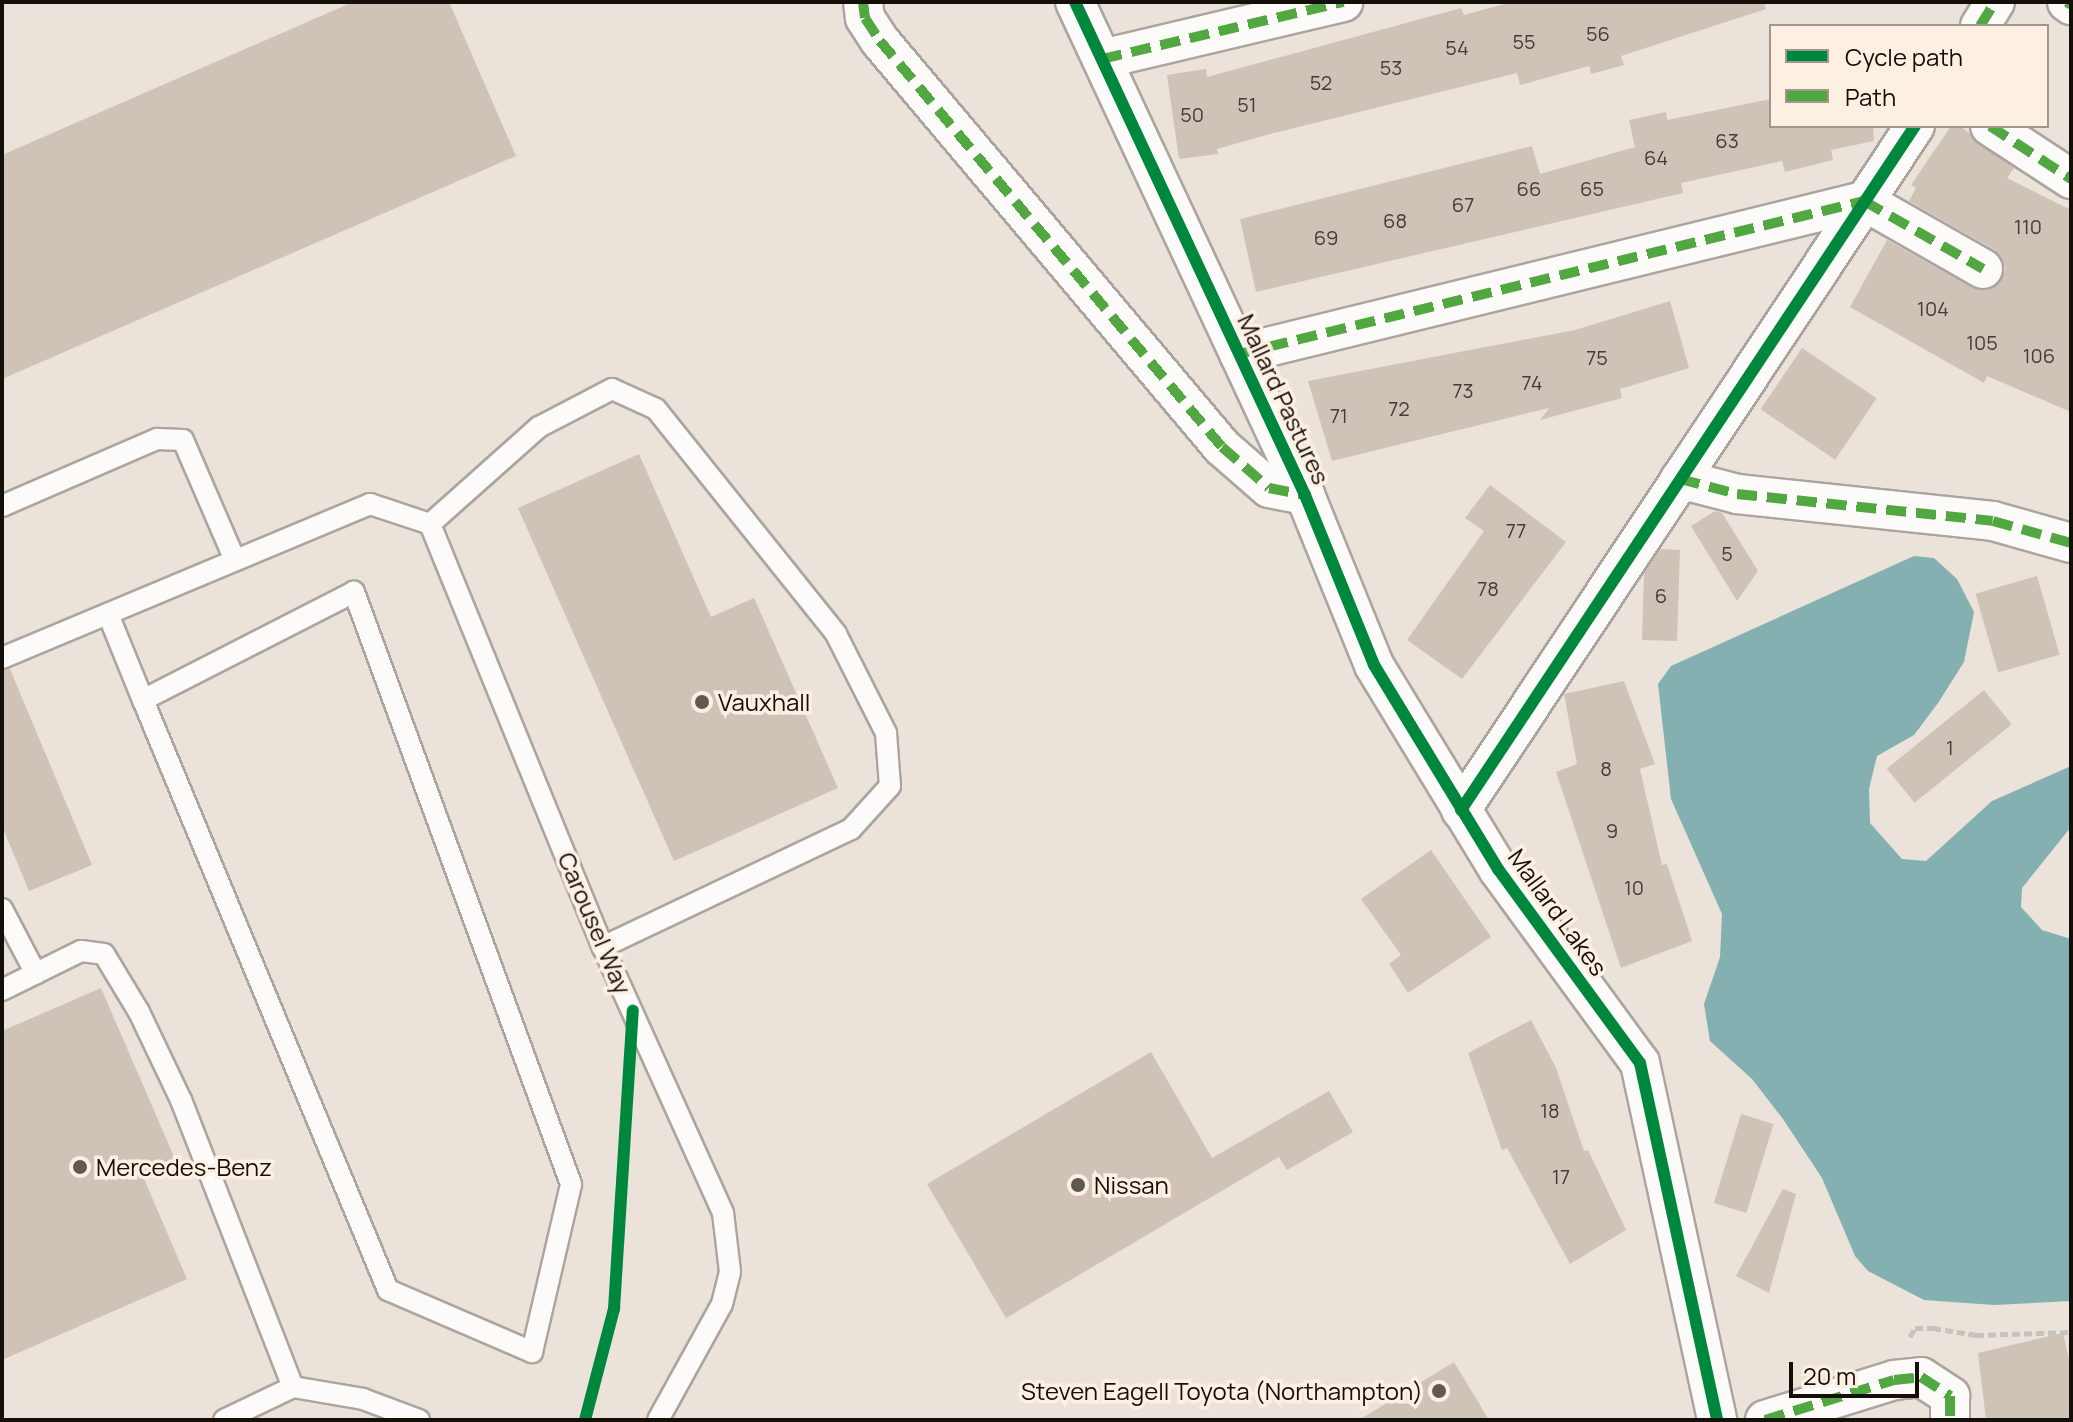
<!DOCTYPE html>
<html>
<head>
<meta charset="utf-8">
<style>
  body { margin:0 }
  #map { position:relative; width:2073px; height:1422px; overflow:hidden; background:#ebe2da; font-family:Manrope,sans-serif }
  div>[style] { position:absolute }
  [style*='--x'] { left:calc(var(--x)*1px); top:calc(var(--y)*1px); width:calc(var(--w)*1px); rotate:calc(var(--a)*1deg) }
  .water>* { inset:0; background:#84b0b1 }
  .building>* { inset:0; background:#cfc3b8; transform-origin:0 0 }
  .path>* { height:5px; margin-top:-2.5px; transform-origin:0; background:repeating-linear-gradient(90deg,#c6c3bf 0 8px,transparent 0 12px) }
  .roads { filter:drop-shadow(2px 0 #aca59f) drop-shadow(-2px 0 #aca59f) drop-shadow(0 2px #aca59f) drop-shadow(0 -2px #aca59f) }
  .service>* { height:20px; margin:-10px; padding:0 10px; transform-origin:10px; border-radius:10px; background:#fcfbf9 }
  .minor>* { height:38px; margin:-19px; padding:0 19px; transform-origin:19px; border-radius:19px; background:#fcfbf9 }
  .quiet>* { height:10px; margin-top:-5px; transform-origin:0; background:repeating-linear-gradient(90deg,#51a841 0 20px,transparent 0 30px) }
  .cycleway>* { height:12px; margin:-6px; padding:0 6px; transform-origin:6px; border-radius:6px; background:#00873e }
  .dots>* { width:22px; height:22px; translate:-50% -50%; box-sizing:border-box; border:4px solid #fdf0e3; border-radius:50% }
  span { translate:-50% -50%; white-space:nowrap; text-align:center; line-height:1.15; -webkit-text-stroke:7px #fdf0e3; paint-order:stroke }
  .number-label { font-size:20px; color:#433c35 }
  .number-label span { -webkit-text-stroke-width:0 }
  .street-label { font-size:24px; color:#140f09 }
  .poi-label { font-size:24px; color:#140f09 }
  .left { translate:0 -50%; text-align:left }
  .right { translate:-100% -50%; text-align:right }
  .frame { position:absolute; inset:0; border:4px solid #140f09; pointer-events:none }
  .legend { position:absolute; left:1769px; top:24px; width:280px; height:104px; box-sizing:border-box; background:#fdf0e3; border:2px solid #a0968c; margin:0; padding:10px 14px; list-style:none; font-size:24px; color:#140f09 }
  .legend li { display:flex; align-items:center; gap:16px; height:40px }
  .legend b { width:40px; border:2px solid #a0968c }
  .scale { position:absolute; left:1789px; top:1362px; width:130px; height:36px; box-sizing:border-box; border:4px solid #140f09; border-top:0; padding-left:10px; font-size:24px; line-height:28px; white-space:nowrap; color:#140f09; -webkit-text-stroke:6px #fdf0e3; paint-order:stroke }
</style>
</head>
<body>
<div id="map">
  <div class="water">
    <i style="clip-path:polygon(1914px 556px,1934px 558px,1957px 579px,1974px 612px,1964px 662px,1938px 703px,1914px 735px,1877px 756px,1869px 789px,1870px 823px,1902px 859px,1926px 861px,1992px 801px,2071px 766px,2071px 827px,2022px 888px,2021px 907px,2042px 930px,2071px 939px,2071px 1301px,1994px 1305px,1924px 1300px,1868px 1271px,1855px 1256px,1822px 1178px,1783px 1119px,1752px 1079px,1710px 1041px,1704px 1004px,1720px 957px,1722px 914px,1671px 799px,1658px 684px,1671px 666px)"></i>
  </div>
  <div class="building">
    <i style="clip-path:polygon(353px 2px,449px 2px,516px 156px,2px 379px,2px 155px)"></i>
    <i style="clip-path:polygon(1512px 2px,1764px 2px,1766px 9px,1621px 56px,1624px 65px,1591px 74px,1589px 66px,1520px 85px,1517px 73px,1274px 133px,1217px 149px,1218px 154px,1179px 159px,1167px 75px,1206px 69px,1207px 77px,1461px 8px,1464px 15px)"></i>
    <i style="clip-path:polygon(1771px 99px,1771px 126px,1873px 126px,1874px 141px,1831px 150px,1833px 160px,1785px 172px,1782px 161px,1681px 183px,1683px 193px,1256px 292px,1240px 219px,1532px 146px,1540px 174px,1635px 147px,1629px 120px,1666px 112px,1667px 120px)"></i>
    <i style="clip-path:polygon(1951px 126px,1960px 126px,2014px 168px,2007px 178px,2071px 210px,2071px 412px,1987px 376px,1984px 383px,1850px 307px,1887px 240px,1973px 288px,1993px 288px,2002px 279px,2005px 268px,1995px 250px,1909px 201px,1916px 188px,1911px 185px)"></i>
    <i style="clip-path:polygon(1670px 301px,1689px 368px,1620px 389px,1622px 398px,1540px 420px,1549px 408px,1332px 461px,1308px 381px,1575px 330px)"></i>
    <i style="left:1802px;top:348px;width:90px;height:74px;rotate:34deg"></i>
    <i style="clip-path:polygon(639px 454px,711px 617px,754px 598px,838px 788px,674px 861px,518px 508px)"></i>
    <i style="clip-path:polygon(1490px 485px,1566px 542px,1462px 679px,1407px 640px,1484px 531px,1465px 518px)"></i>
    <i style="clip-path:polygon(1715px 511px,1722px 513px,1758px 571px,1737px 601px,1691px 526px)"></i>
    <i style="clip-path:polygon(1660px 549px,1680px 550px,1677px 641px,1642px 640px,1644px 574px)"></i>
    <i style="left:2037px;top:576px;width:82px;height:64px;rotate:74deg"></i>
    <i style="clip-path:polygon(10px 669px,92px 865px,29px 891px,2px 826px,2px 671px)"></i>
    <i style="clip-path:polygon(1624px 681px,1655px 764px,1640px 769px,1662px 865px,1667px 864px,1692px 941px,1621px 968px,1556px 772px,1577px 764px,1564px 694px)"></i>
    <i style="left:1984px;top:690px;width:44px;height:125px;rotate:51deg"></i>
    <i style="clip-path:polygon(1431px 850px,1491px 937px,1408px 993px,1389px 964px,1401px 955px,1361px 899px)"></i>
    <i style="clip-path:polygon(101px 988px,175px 1159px,142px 1174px,187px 1279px,2px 1360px,2px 1031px)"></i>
    <i style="clip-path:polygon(1531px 1020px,1556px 1068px,1584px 1151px,1588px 1150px,1626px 1230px,1570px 1264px,1507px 1148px,1502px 1150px,1468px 1053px)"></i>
    <i style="clip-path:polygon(1151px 1052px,1212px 1158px,1329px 1091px,1353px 1132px,1287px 1170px,1279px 1157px,1006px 1318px,927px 1184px)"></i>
    <i style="left:1741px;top:1114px;width:34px;height:93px;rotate:17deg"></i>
    <i style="clip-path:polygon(1783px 1189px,1796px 1194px,1769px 1293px,1736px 1276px)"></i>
    <i style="clip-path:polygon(2063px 1333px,2071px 1369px,2071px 1420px,1986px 1420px,1978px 1353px)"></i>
    <i style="clip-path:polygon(1454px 1362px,1489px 1420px,1359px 1420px)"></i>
  </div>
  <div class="path">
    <i style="--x:1910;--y:1337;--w:10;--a:-61"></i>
    <i style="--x:1915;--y:1328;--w:18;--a:0"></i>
    <i style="--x:1933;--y:1328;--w:44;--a:9.2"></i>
    <i style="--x:1976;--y:1335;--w:95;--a:-1.8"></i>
  </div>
  <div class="roads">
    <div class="service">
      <i style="--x:2;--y:506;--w:169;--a:-23.4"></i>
      <i style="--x:157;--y:439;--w:26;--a:2"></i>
      <i style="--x:183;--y:440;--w:131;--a:66.6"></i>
      <i style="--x:430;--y:524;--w:146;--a:-41.7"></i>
      <i style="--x:539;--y:427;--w:82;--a:-27.5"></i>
      <i style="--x:612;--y:389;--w:48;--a:24.4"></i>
      <i style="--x:656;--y:409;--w:288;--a:51.3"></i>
      <i style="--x:836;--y:634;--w:111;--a:63.2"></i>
      <i style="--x:886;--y:733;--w:53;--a:85.7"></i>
      <i style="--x:890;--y:786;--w:58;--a:132.2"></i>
      <i style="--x:851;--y:829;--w:275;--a:154.6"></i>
      <i style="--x:108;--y:614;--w:93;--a:67.9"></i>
      <i style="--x:143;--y:700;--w:639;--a:67.45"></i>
      <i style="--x:388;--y:1290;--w:157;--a:23.3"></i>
      <i style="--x:532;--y:1352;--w:172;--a:-76.9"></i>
      <i style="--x:571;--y:1184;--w:631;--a:-110.13"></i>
      <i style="--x:354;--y:592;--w:237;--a:152.9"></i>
      <i style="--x:2;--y:658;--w:399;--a:-22.7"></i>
      <i style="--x:370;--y:504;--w:63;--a:18.4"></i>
      <i style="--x:430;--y:524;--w:457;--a:67.8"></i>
      <i style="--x:603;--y:947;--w:292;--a:65.7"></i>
      <i style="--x:723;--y:1213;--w:59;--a:83.2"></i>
      <i style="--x:730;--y:1272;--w:33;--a:104"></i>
      <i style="--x:722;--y:1304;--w:132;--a:118.9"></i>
      <i style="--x:2;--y:909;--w:73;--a:62.4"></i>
      <i style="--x:2;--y:990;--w:88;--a:-26.3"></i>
      <i style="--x:81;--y:951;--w:23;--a:7"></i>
      <i style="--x:104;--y:954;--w:68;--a:58.9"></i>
      <i style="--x:139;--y:1012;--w:98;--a:64.5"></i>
      <i style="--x:181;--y:1100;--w:308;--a:68.7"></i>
      <i style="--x:224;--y:1420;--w:76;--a:-25.6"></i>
      <i style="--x:293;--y:1387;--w:71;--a:9.7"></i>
      <i style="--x:363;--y:1399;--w:60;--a:20.6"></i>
    </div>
    <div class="minor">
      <i style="--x:863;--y:2;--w:16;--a:83"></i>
      <i style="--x:865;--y:18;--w:27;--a:57"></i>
      <i style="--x:880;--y:41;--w:531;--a:49.89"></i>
      <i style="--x:1222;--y:447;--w:62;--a:41.1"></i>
      <i style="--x:1269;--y:488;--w:37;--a:11"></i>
      <i style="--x:1075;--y:2;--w:544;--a:64.99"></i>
      <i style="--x:1305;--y:495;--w:183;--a:67.9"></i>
      <i style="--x:1374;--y:665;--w:239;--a:58.7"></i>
      <i style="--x:1498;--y:869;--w:240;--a:53.8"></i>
      <i style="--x:1640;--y:1063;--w:365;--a:77.8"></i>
      <i style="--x:2067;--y:2;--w:5;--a:37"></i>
      <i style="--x:1980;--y:26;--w:28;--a:-58"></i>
      <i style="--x:1102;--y:59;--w:248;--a:-13.3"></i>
      <i style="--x:1990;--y:126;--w:97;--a:33.2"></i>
      <i style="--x:1239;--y:354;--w:643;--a:-13.76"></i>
      <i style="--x:1864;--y:201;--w:137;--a:29.7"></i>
      <i style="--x:1680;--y:479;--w:59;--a:14.7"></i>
      <i style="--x:1737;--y:494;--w:257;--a:6"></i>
      <i style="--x:1993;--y:521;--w:81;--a:15.8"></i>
      <i style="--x:1461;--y:810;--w:821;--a:-56.43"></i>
      <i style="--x:1765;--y:1420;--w:135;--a:-17.2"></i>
      <i style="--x:1894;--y:1380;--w:27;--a:-6"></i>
      <i style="--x:1921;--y:1377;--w:35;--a:33"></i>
      <i style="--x:1950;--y:1396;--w:24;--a:90"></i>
    </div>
  </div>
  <div class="quiet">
    <i style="--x:863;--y:2;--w:16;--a:83"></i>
    <i style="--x:865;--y:18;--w:27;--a:57"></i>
    <i style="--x:880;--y:41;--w:531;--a:49.89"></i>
    <i style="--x:1222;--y:447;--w:62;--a:41.1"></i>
    <i style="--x:1269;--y:488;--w:37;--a:11"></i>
    <i style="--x:2067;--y:2;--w:5;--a:37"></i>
    <i style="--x:1980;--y:26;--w:28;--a:-58"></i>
    <i style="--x:1102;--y:59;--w:248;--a:-13.3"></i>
    <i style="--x:1990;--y:126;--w:97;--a:33.2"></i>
    <i style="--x:1239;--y:354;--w:643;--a:-13.76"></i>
    <i style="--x:1864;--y:201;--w:137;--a:29.7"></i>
    <i style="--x:1680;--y:479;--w:59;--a:14.7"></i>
    <i style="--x:1737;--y:494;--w:257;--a:6"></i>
    <i style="--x:1993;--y:521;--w:81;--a:15.8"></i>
    <i style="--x:1765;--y:1420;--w:135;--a:-17.2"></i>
    <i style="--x:1894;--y:1380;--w:27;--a:-6"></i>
    <i style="--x:1921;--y:1377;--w:35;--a:33"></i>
    <i style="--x:1950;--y:1396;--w:24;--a:90"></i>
  </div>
  <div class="cycleway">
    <i style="--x:1075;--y:2;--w:544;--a:64.99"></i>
    <i style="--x:1305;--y:495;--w:183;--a:67.9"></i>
    <i style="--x:1374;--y:665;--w:239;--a:58.7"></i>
    <i style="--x:1498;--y:869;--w:240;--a:53.8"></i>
    <i style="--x:1640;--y:1063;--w:365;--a:77.8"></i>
    <i style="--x:1461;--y:810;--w:821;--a:-56.43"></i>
    <i style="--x:585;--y:1420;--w:115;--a:-75.4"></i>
    <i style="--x:614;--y:1309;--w:299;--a:-86.4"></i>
  </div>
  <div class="dots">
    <i style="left:702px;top:702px;background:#5f5952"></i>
    <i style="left:80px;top:1167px;background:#5f5952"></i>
    <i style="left:1078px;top:1185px;background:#5f5952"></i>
    <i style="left:1439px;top:1391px;background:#5f5952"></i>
  </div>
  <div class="number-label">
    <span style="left:1598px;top:33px">56</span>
    <span style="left:1524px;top:41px">55</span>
    <span style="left:1457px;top:47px">54</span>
    <span style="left:1391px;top:67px">53</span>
    <span style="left:1321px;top:82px">52</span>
    <span style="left:1247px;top:104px">51</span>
    <span style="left:1192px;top:114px">50</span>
    <span style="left:1727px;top:140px">63</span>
    <span style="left:1656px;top:157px">64</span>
    <span style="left:1529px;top:188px">66</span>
    <span style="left:1592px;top:188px">65</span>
    <span style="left:1463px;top:204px">67</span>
    <span style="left:1395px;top:220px">68</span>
    <span style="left:2028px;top:226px">110</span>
    <span style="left:1326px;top:237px">69</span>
    <span style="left:1933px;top:308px">104</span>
    <span style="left:1982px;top:342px">105</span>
    <span style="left:2039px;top:355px">106</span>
    <span style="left:1597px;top:357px">75</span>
    <span style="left:1532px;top:382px">74</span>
    <span style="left:1463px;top:390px">73</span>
    <span style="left:1399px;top:408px">72</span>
    <span style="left:1339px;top:415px">71</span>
    <span style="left:1516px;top:530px">77</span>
    <span style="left:1727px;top:553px">5</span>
    <span style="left:1488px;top:588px">78</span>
    <span style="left:1661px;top:595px">6</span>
    <span style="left:1950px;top:747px">1</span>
    <span style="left:1606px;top:768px">8</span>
    <span style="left:1612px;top:830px">9</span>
    <span style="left:1634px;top:887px">10</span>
    <span style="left:1550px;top:1110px">18</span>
    <span style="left:1561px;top:1176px">17</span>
  </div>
  <div class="street-label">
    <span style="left:1284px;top:399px;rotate:65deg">Mallard Pastures</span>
    <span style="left:1558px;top:912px;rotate:54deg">Mallard Lakes</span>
    <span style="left:595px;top:923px;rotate:67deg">Carousel Way</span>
  </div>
  <div class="poi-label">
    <span class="left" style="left:718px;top:702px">Vauxhall</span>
    <span class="left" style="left:96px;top:1167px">Mercedes-Benz</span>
    <span class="left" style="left:1094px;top:1185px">Nissan</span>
    <span class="right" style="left:1423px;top:1391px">Steven Eagell Toyota (Northampton)</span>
  </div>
  <div class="frame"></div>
  <ul class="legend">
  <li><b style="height:10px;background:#00873e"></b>Cycle path</li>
  <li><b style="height:10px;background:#51a841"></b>Path</li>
  </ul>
  <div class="scale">20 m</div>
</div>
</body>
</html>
